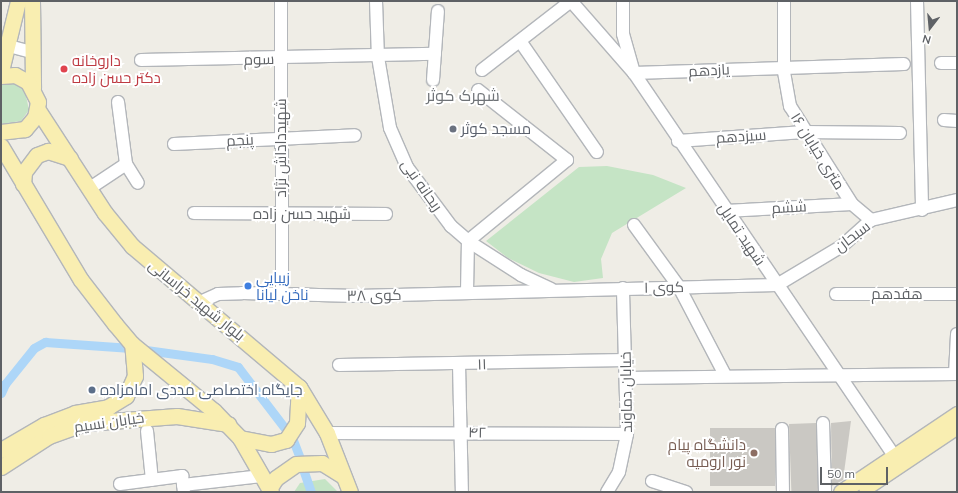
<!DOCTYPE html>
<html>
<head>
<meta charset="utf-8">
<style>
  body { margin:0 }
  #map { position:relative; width:958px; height:493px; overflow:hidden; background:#efede6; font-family:Mulish,Cairo,sans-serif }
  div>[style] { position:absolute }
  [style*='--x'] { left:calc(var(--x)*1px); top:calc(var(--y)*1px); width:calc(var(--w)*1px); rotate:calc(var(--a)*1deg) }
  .green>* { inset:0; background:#c5e4c5 }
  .canal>* { height:9px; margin:-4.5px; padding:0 4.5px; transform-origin:4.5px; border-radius:4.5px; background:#add6f8 }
  .building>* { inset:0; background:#cac8c3; transform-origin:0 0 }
  .roads { filter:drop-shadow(1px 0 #b3b6ba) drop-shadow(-1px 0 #b3b6ba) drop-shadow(0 1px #b3b6ba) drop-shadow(0 -1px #b3b6ba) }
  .minor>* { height:12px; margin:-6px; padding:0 6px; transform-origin:6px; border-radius:6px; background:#fff }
  .major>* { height:15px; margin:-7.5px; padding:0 7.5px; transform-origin:7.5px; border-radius:7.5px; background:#f9eeb1 }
  .dots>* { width:11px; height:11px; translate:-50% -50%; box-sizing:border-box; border:2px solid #fff; border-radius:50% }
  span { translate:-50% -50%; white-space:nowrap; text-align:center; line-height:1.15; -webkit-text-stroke:4px #fff; paint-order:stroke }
  .street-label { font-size:15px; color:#5e6165 }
  .health-label { font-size:15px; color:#be3a42 }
  .left { translate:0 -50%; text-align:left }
  .worship-label { font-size:15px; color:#5b616d }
  .shop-label { font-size:15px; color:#366cbe }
  .service-label { font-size:15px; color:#4e5e75 }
  .education-label { font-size:15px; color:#785e54 }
  .right { translate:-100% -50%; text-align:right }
  .neighbourhood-label { font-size:16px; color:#6f7377 }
  .frame { position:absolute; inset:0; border:2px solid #5e6165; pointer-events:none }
  .north { position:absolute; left:910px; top:8px; width:40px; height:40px; -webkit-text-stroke:3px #fff; paint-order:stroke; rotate:196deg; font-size:11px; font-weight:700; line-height:16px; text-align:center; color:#5e6165 }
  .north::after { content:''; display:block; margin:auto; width:14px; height:18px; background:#5e6165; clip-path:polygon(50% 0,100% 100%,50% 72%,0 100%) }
  .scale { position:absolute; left:820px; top:467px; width:68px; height:18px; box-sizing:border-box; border:2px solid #5e6165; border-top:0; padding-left:5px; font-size:12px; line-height:14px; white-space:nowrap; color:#5e6165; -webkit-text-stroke:3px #fff; paint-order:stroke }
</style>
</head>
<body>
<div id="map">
  <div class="green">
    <i style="clip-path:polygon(14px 83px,25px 91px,29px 110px,21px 121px,1px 124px,1px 84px)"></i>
    <i style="clip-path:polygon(607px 166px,653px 175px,686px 188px,612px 233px,601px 259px,603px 278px,574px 282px,539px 273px,508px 258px,486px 241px,579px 167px)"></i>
    <i style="clip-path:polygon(325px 479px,338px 492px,294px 492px,300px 483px)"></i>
  </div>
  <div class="canal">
    <i style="--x:146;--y:350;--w:67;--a:7.8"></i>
    <i style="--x:212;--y:359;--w:27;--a:17"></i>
    <i style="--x:238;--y:367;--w:81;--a:52.6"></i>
    <i style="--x:1;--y:393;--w:10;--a:-66"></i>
    <i style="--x:5;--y:384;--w:46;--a:-51.1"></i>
    <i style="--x:34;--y:348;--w:13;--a:-29"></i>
    <i style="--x:45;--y:342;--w:86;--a:4"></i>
    <i style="--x:293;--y:440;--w:19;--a:69"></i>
    <i style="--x:303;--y:469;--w:24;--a:71"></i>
  </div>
  <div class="building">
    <i style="clip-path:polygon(851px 421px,843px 480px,832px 486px,831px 423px)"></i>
    <i style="left:816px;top:423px;width:69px;height:27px;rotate:88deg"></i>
    <i style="left:775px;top:428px;width:58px;height:65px;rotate:90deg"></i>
  </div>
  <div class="roads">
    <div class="minor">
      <i style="--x:281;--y:1;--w:293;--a:89.8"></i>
      <i style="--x:376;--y:1;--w:56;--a:88"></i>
      <i style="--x:378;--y:57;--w:72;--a:80.4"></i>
      <i style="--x:390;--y:128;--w:43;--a:66.4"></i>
      <i style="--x:407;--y:167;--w:74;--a:53.3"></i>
      <i style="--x:451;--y:226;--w:23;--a:41"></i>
      <i style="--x:468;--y:241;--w:63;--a:32.7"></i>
      <i style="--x:521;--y:275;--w:33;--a:25"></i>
      <i style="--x:571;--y:1;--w:96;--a:48.8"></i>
      <i style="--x:634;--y:73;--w:472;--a:55.8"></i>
      <i style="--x:623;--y:1;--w:33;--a:90"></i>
      <i style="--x:623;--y:34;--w:41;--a:74.2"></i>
      <i style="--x:634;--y:73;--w:270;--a:-1.9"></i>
      <i style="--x:784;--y:1;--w:71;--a:90"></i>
      <i style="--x:784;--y:72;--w:35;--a:80"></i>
      <i style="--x:790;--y:106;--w:116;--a:57.7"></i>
      <i style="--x:852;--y:204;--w:25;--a:40"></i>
      <i style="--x:917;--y:1;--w:209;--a:88.6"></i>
      <i style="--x:520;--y:41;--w:135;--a:55.3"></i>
      <i style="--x:9;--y:46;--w:24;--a:15"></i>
      <i style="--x:141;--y:60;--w:294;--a:-1.2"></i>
      <i style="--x:941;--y:63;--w:16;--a:0"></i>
      <i style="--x:482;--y:70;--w:113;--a:-37.8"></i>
      <i style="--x:433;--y:80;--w:69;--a:-85.9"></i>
      <i style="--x:118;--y:102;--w:63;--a:82.6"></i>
      <i style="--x:126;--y:164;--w:22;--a:58"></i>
      <i style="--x:944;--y:120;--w:13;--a:4"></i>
      <i style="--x:678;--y:141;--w:126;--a:-4.1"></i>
      <i style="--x:804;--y:132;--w:96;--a:0.6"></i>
      <i style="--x:174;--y:144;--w:181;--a:-2.8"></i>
      <i style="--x:90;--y:188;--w:43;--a:-33.7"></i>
      <i style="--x:726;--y:211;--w:126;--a:-3.2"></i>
      <i style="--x:194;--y:213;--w:192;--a:0.3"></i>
      <i style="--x:634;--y:225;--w:77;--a:54"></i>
      <i style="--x:679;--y:287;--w:99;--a:62.4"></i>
      <i style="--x:467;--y:292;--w:51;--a:-88.9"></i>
      <i style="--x:468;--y:241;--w:128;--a:-39.3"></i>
      <i style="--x:567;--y:160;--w:113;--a:-141.8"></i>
      <i style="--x:836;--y:294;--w:121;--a:0"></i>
      <i style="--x:198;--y:303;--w:22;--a:-24"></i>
      <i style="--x:218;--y:294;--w:24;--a:-2"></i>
      <i style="--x:242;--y:293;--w:115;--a:1.5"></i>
      <i style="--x:357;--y:296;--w:420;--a:-1.5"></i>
      <i style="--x:777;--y:285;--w:76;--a:-31"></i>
      <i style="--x:842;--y:246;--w:39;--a:-42"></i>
      <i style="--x:871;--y:220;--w:88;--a:-13.1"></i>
      <i style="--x:459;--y:364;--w:128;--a:88.7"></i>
      <i style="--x:339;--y:365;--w:287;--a:-1"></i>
      <i style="--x:955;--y:374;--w:40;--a:-87.1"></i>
      <i style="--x:626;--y:378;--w:331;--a:-0.7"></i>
      <i style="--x:823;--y:423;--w:69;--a:88.3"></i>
      <i style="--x:782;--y:429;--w:63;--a:89.1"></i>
      <i style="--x:147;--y:431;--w:49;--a:84.2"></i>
      <i style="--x:327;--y:433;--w:300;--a:0.2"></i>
      <i style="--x:652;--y:481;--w:36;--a:18"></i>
      <i style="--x:120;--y:484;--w:63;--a:-7.4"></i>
      <i style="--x:182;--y:476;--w:16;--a:83"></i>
      <i style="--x:183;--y:485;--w:79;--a:-6.6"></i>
      <i style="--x:607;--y:492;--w:23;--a:-59"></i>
      <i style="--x:619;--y:472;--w:39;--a:-78"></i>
      <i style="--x:627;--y:434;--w:146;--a:-91.6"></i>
    </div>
    <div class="major">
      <i style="--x:32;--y:1;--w:87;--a:89.3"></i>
      <i style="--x:1;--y:71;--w:72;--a:-76.3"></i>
      <i style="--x:1;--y:76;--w:14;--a:-4"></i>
      <i style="--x:15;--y:75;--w:15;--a:28"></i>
      <i style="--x:28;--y:82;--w:22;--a:63"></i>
      <i style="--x:38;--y:102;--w:15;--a:101"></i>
      <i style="--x:35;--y:117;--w:16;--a:130"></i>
      <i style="--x:25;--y:129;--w:24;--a:173"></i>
      <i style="--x:38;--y:110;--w:123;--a:57"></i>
      <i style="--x:105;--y:213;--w:43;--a:50.7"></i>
      <i style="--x:132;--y:246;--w:219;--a:40.2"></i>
      <i style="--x:299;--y:387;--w:54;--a:58.7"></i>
      <i style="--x:327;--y:433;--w:63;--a:68.7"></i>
      <i style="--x:1;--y:146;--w:156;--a:59.2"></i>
      <i style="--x:81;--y:280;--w:56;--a:52.3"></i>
      <i style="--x:115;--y:324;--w:26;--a:50"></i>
      <i style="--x:132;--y:344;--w:106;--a:39.3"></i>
      <i style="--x:214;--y:411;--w:37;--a:46"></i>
      <i style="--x:240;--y:438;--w:62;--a:60.1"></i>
      <i style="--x:23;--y:184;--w:12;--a:-85"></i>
      <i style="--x:24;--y:172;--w:21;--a:-53"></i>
      <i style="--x:37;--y:155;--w:12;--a:-20"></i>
      <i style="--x:48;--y:151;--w:23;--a:18"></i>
      <i style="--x:240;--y:438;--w:32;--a:11"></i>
      <i style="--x:271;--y:444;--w:16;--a:-15"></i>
      <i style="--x:286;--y:440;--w:20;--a:-57"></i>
      <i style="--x:297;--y:423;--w:36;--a:-87"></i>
      <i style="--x:1;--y:450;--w:50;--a:-30.2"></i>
      <i style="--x:44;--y:425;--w:33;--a:-21"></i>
      <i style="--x:75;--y:413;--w:34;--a:-10"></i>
      <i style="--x:108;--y:407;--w:21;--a:-31"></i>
      <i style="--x:126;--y:396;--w:22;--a:-66"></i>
      <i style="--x:135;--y:376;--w:32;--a:-95"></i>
      <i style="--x:1;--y:467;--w:57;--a:-32.9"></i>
      <i style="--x:49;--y:436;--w:37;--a:-20"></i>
      <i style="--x:84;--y:423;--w:93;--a:-4.3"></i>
      <i style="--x:177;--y:416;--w:52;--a:8.9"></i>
      <i style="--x:866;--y:487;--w:110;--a:-33.8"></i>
      <i style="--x:269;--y:489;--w:13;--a:-58"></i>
      <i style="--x:276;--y:478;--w:24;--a:-35"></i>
      <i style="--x:296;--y:464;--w:26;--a:-2"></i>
      <i style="--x:322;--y:463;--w:25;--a:32"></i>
      <i style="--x:841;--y:492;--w:140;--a:-33.9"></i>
    </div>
  </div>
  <div class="dots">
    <i style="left:64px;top:69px;background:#e0444e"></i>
    <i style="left:453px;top:129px;background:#6b7280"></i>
    <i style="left:248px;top:286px;background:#3f7fe0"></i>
    <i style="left:92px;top:390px;background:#5c6f8a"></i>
    <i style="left:754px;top:453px;background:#8d6e63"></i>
  </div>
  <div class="street-label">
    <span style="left:259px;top:59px;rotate:-1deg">سوم</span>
    <span style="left:709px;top:70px;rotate:-3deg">یازدهم</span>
    <span style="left:741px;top:136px;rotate:-4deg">سیزدهم</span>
    <span style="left:240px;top:140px;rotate:-3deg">پنجم</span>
    <span style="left:281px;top:148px;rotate:-90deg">شهیدداداش نژاد</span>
    <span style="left:818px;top:151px;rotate:58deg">۱۶ متری خیابان</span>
    <span style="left:422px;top:185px;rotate:55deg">ریحانه نبی</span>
    <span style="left:789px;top:207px;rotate:-3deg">ششم</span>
    <span style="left:302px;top:214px">شهید حسن زاده</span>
    <span style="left:742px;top:234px;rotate:56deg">شهید تمایل</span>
    <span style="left:852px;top:236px;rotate:-37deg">سبحان</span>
    <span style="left:664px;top:287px;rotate:-1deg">کوی ۱</span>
    <span style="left:897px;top:294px">هفدهم</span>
    <span style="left:374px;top:295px;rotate:-1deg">کوی ۳۸</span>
    <span style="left:197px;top:300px;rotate:39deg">بلوار شهید خراسانی</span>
    <span style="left:482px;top:364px;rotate:-2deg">۱۱</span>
    <span style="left:626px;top:392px;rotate:-91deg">خیابان دماوند</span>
    <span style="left:109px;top:422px;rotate:-8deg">خیابان نسیم</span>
    <span style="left:477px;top:432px;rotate:1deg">۴۲</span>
  </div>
  <div class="health-label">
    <span class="left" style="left:72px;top:69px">داروخانه<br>دکتر حسن زاده</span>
  </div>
  <div class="worship-label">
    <span class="left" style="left:461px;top:129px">مسجد کوثر</span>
  </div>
  <div class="shop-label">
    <span class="left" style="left:256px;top:286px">زیبایی<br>ناخن لیانا</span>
  </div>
  <div class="service-label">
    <span class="left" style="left:100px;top:390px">جایگاه اختصاصی مددی امامزاده</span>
  </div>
  <div class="education-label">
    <span class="right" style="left:746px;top:453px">دانشگاه پیام<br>نور ارومیه</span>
  </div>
  <div class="neighbourhood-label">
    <span style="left:463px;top:95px">شهرک کوثر</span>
  </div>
  <div class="frame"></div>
  <div class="north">N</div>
  <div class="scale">50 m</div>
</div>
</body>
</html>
